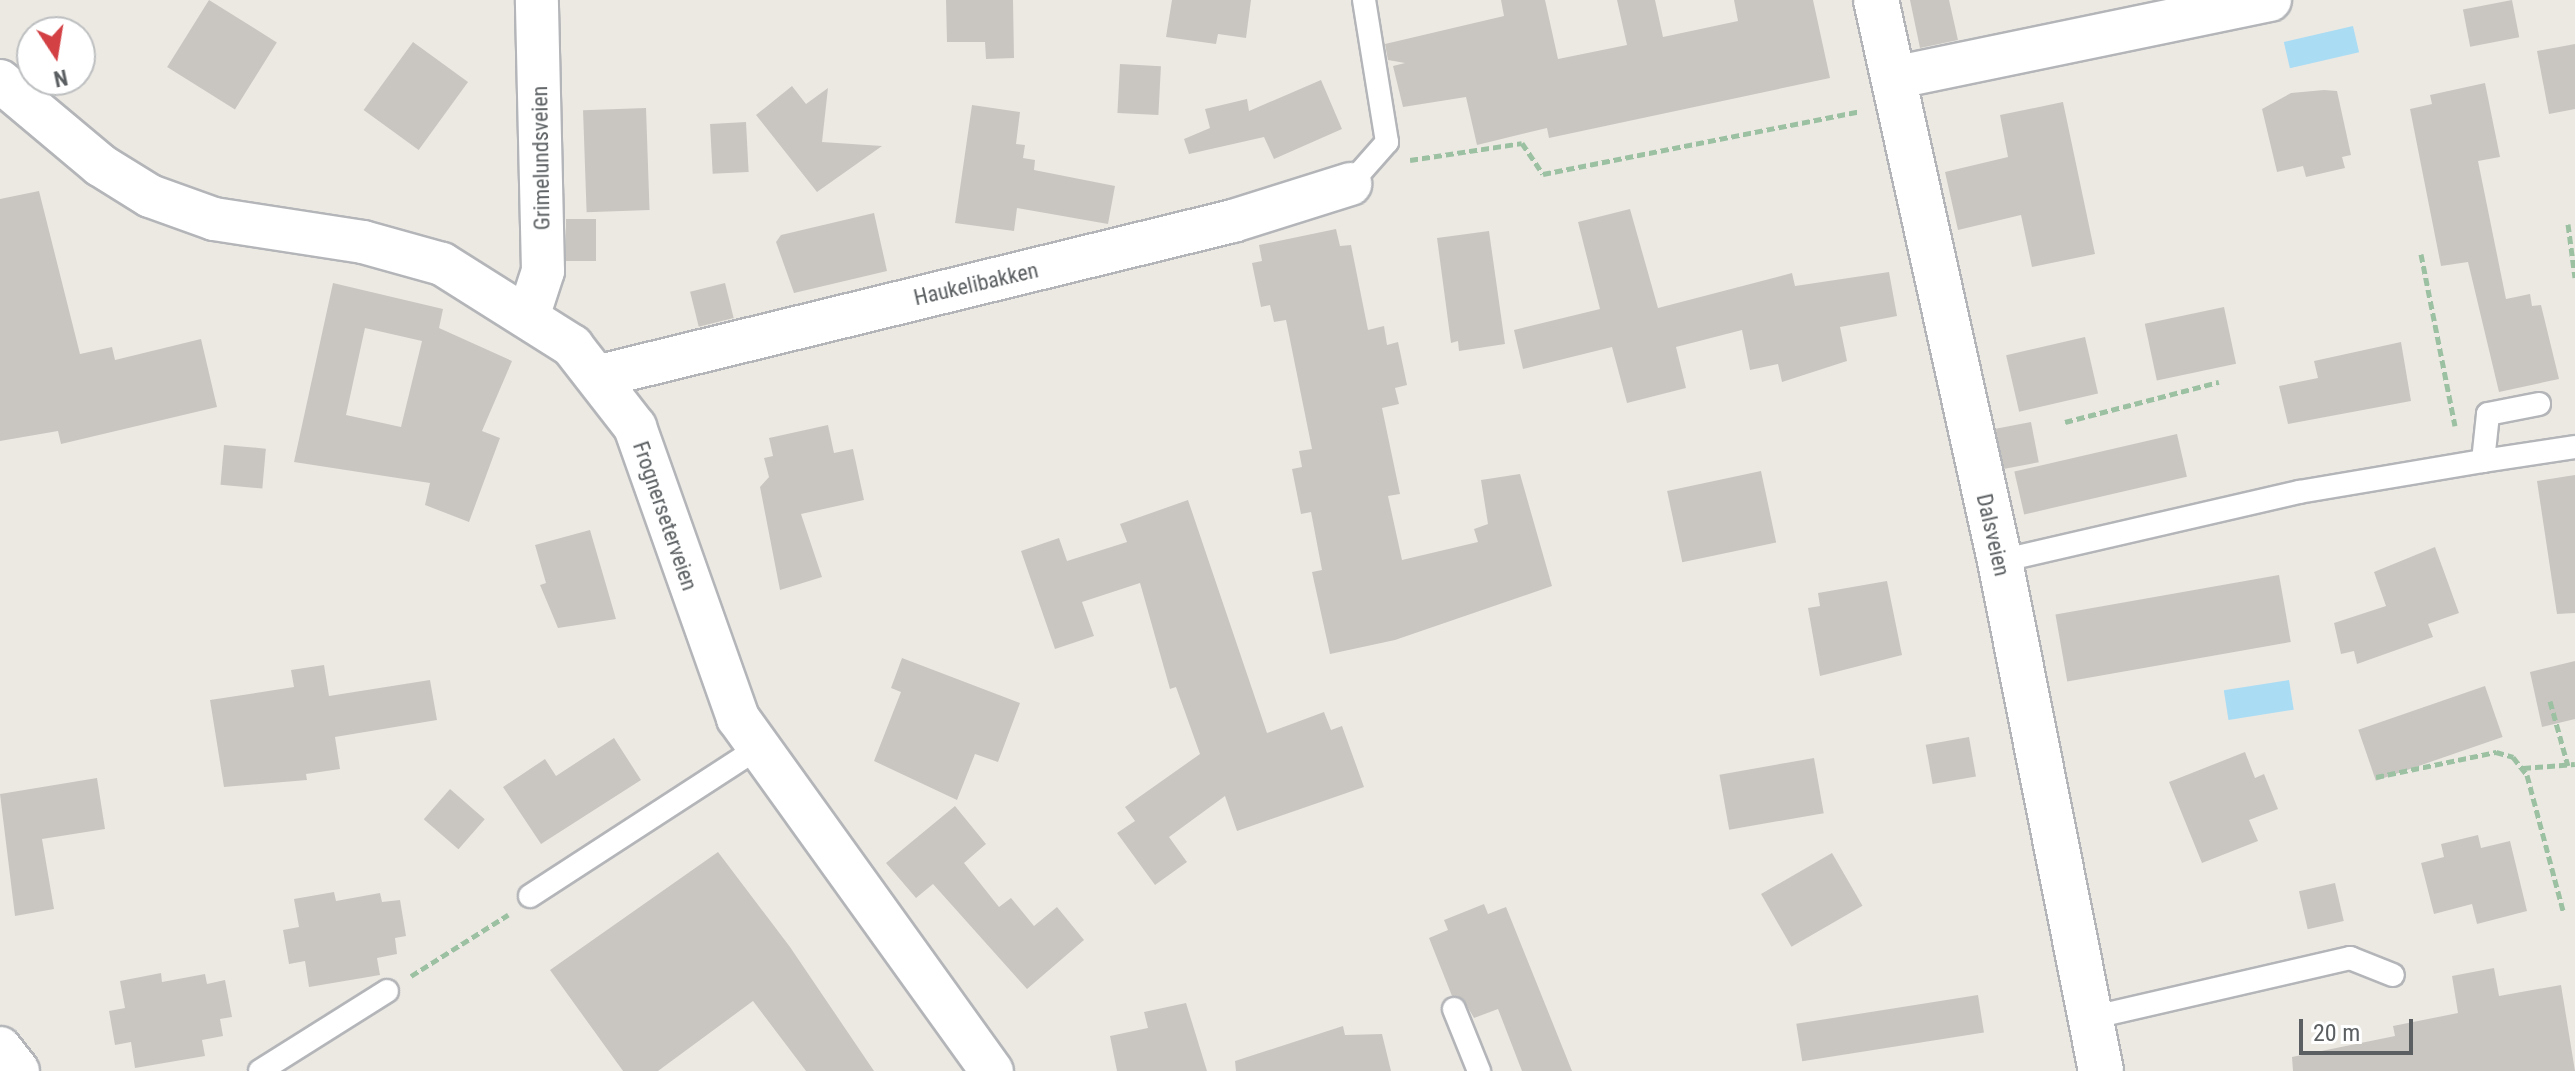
<!DOCTYPE html>
<html>
<head>
<meta charset="utf-8">
<style>
  body { margin:0 }
  #map { position:relative; width:2575px; height:1071px; overflow:hidden; background:#ece9e3; font-family:"Roboto Condensed",sans-serif }
  div>[style] { position:absolute }
  [style*='--x'] { left:calc(var(--x)*1px); top:calc(var(--y)*1px); width:calc(var(--w)*1px); rotate:calc(var(--a)*1deg) }
  .water>* { inset:0; background:#aadcf4; transform-origin:0 0 }
  .building>* { inset:0; background:#c9c6c1; transform-origin:0 0 }
  .path>* { height:5px; margin-top:-2.5px; transform-origin:0; background:repeating-linear-gradient(90deg,#9cc1a2 0 8px,transparent 0 12px) }
  .roads { filter:drop-shadow(2px 0 #b3b5b8) drop-shadow(-2px 0 #b3b5b8) drop-shadow(0 2px #b3b5b8) drop-shadow(0 -2px #b3b5b8) }
  .lane>* { height:22px; margin:-11px; padding:0 11px; transform-origin:11px; border-radius:11px; background:#fff }
  .street>* { height:42px; margin:-21px; padding:0 21px; transform-origin:21px; border-radius:21px; background:#fff }
  .secondary>* { height:44px; margin:-22px; padding:0 22px; transform-origin:22px; border-radius:22px; background:#fff }
  span { translate:-50% -50%; white-space:nowrap; text-align:center; line-height:1.15; -webkit-text-stroke:6px #fff; paint-order:stroke }
  .street-label { font-size:22px; color:#5b5f61 }
  .north { position:absolute; left:16px; top:16px; width:80px; height:80px; box-sizing:border-box; background:#fff; border:2px solid #bdbfc0; border-radius:50%; rotate:168deg; font-size:22px; font-weight:700; line-height:32px; text-align:center; color:#5b5f61 }
  .north::after { content:''; display:block; margin:auto; width:28px; height:36px; background:#d34145; clip-path:polygon(50% 0,100% 100%,50% 72%,0 100%) }
  .scale { position:absolute; left:2299px; top:1019px; width:114px; height:36px; box-sizing:border-box; border:4px solid #5b5f61; border-top:0; padding-left:10px; font-size:24px; line-height:28px; white-space:nowrap; color:#5b5f61; -webkit-text-stroke:6px #fff; paint-order:stroke }
</style>
</head>
<body>
<div id="map">
  <div class="water">
    <i style="left:2353px;top:26px;width:27px;height:71px;rotate:77deg"></i>
    <i style="left:2289px;top:680px;width:30px;height:66px;rotate:81deg"></i>
  </div>
  <div class="building">
    <i style="left:209px;top:0;width:80px;height:79px;rotate:32deg"></i>
    <i style="clip-path:polygon(946px 0,1013px 0,1014px 58px,986px 59px,985px 42px,947px 42px)"></i>
    <i style="clip-path:polygon(1172px 0,1251px 0,1246px 38px,1218px 34px,1216px 44px,1166px 37px)"></i>
    <i style="clip-path:polygon(1501px 0,1545px 0,1558px 59px,1627px 45px,1617px 0,1655px 0,1663px 37px,1738px 21px,1734px 0,1813px 0,1830px 78px,1549px 138px,1547px 128px,1477px 145px,1466px 97px,1403px 107px,1393px 66px,1405px 63px,1388px 60px,1385px 44px,1504px 16px)"></i>
    <i style="clip-path:polygon(1910px 0,1949px 0,1958px 40px,1920px 48px)"></i>
    <i style="left:2512px;top:0;width:38px;height:50px;rotate:79deg"></i>
    <i style="left:413px;top:42px;width:68px;height:84px;rotate:36deg"></i>
    <i style="clip-path:polygon(2575px 44px,2575px 109px,2549px 114px,2537px 51px)"></i>
    <i style="left:1120px;top:64px;width:41px;height:49px;rotate:3deg"></i>
    <i style="clip-path:polygon(1321px 80px,1342px 129px,1274px 159px,1264px 137px,1189px 154px,1184px 139px,1210px 128px,1205px 109px,1247px 99px,1249px 111px)"></i>
    <i style="clip-path:polygon(2485px 83px,2500px 157px,2478px 161px,2506px 299px,2530px 294px,2532px 306px,2541px 305px,2559px 379px,2499px 392px,2468px 262px,2441px 266px,2410px 109px,2432px 104px,2430px 95px)"></i>
    <i style="clip-path:polygon(792px 86px,806px 104px,828px 88px,822px 142px,882px 146px,817px 192px,756px 115px)"></i>
    <i style="clip-path:polygon(2324px 90px,2337px 91px,2351px 155px,2342px 157px,2345px 168px,2306px 177px,2303px 166px,2277px 172px,2262px 109px,2291px 93px)"></i>
    <i style="clip-path:polygon(2063px 102px,2095px 254px,2032px 267px,2021px 215px,1958px 230px,1945px 172px,2008px 157px,2000px 115px)"></i>
    <i style="clip-path:polygon(972px 105px,1020px 112px,1016px 144px,1025px 145px,1023px 158px,1035px 160px,1034px 170px,1115px 186px,1108px 224px,1017px 208px,1014px 231px,955px 223px)"></i>
    <i style="left:646px;top:108px;width:102px;height:63px;rotate:88deg"></i>
    <i style="left:746px;top:122px;width:50px;height:36px;rotate:87deg"></i>
    <i style="clip-path:polygon(39px 191px,80px 354px,112px 347px,115px 360px,201px 339px,217px 407px,61px 444px,58px 431px,0 441px,0 199px)"></i>
    <i style="clip-path:polygon(1630px 209px,1658px 308px,1792px 273px,1795px 286px,1889px 272px,1897px 316px,1840px 327px,1847px 361px,1782px 382px,1778px 364px,1750px 370px,1742px 330px,1676px 347px,1686px 388px,1627px 403px,1612px 347px,1523px 369px,1514px 330px,1600px 309px,1578px 222px)"></i>
    <i style="clip-path:polygon(874px 213px,887px 271px,794px 293px,776px 242px,781px 235px)"></i>
    <i style="left:566px;top:219px;width:30px;height:42px"></i>
    <i style="clip-path:polygon(1336px 229px,1340px 246px,1351px 245px,1368px 330px,1384px 326px,1387px 345px,1398px 342px,1407px 385px,1395px 388px,1399px 404px,1382px 408px,1400px 494px,1388px 496px,1402px 560px,1478px 542px,1474px 529px,1488px 524px,1481px 480px,1520px 474px,1552px 586px,1395px 640px,1330px 654px,1312px 572px,1322px 570px,1311px 512px,1301px 514px,1292px 469px,1302px 467px,1299px 451px,1312px 449px,1286px 320px,1274px 322px,1270px 305px,1261px 307px,1252px 263px,1262px 261px,1259px 245px)"></i>
    <i style="clip-path:polygon(1489px 231px,1505px 344px,1459px 351px,1458px 341px,1451px 343px,1437px 238px)"></i>
    <i style="clip-path:polygon(evenodd,333px 283px,443px 309px,439px 328px,512px 361px,482px 431px,500px 438px,469px 522px,425px 505px,430px 483px,294px 462px,333px 283px,365px 328px,422px 341px,401px 427px,346px 415px,365px 328px)"></i>
    <i style="left:725px;top:283px;width:36px;height:36px;rotate:76deg"></i>
    <i style="left:2224px;top:307px;width:58px;height:81px;rotate:78deg"></i>
    <i style="left:2085px;top:337px;width:58px;height:81px;rotate:77deg"></i>
    <i style="clip-path:polygon(2401px 342px,2411px 401px,2288px 424px,2279px 386px,2318px 378px,2314px 361px)"></i>
    <i style="left:2031px;top:422px;width:41px;height:36px;rotate:79deg"></i>
    <i style="clip-path:polygon(828px 425px,834px 453px,853px 449px,864px 500px,801px 514px,822px 577px,780px 590px,760px 487px,769px 477px,764px 458px,773px 456px,769px 438px)"></i>
    <i style="left:2177px;top:434px;width:44px;height:167px;rotate:77deg"></i>
    <i style="left:224px;top:445px;width:42px;height:40px;rotate:5deg"></i>
    <i style="left:1761px;top:471px;width:73px;height:96px;rotate:78deg"></i>
    <i style="clip-path:polygon(2575px 475px,2575px 613px,2557px 614px,2537px 481px)"></i>
    <i style="clip-path:polygon(1188px 500px,1267px 733px,1324px 712px,1331px 730px,1342px 726px,1364px 787px,1237px 831px,1225px 796px,1169px 837px,1187px 862px,1155px 885px,1117px 833px,1135px 821px,1125px 807px,1200px 754px,1176px 687px,1170px 689px,1140px 583px,1082px 602px,1094px 636px,1055px 649px,1021px 551px,1059px 538px,1067px 561px,1127px 542px,1120px 524px)"></i>
    <i style="clip-path:polygon(590px 530px,616px 619px,558px 628px,540px 585px,546px 583px,535px 545px)"></i>
    <i style="clip-path:polygon(2435px 547px,2459px 613px,2428px 624px,2433px 637px,2357px 664px,2354px 651px,2341px 654px,2334px 623px,2386px 606px,2374px 572px)"></i>
    <i style="left:2279px;top:575px;width:68px;height:227px;rotate:80deg"></i>
    <i style="clip-path:polygon(1887px 581px,1902px 655px,1820px 676px,1808px 608px,1820px 606px,1818px 593px)"></i>
    <i style="clip-path:polygon(902px 658px,1020px 703px,998px 762px,975px 754px,957px 800px,874px 761px,901px 692px,891px 688px)"></i>
    <i style="clip-path:polygon(2575px 661px,2575px 719px,2542px 727px,2530px 672px)"></i>
    <i style="clip-path:polygon(324px 665px,329px 696px,430px 680px,437px 720px,335px 737px,340px 769px,306px 774px,307px 780px,224px 787px,210px 700px,294px 687px,291px 670px)"></i>
    <i style="left:2485px;top:686px;width:54px;height:134px;rotate:71deg"></i>
    <i style="left:1969px;top:737px;width:40px;height:44px;rotate:80deg"></i>
    <i style="clip-path:polygon(614px 738px,641px 780px,541px 844px,503px 787px,545px 759px,556px 776px)"></i>
    <i style="clip-path:polygon(2245px 752px,2255px 778px,2264px 774px,2278px 809px,2249px 820px,2258px 841px,2202px 863px,2169px 782px)"></i>
    <i style="left:1814px;top:758px;width:56px;height:96px;rotate:80deg"></i>
    <i style="clip-path:polygon(97px 778px,105px 829px,42px 839px,54px 909px,15px 916px,0 794px)"></i>
    <i style="left:450px;top:789px;width:46px;height:40px;rotate:41deg"></i>
    <i style="clip-path:polygon(955px 806px,986px 844px,964px 863px,999px 907px,1011px 898px,1034px 926px,1057px 907px,1084px 940px,1027px 989px,933px 884px,916px 898px,886px 863px)"></i>
    <i style="clip-path:polygon(2478px 835px,2481px 848px,2510px 841px,2527px 911px,2477px 924px,2472px 904px,2434px 914px,2421px 863px,2444px 857px,2441px 844px)"></i>
    <i style="clip-path:polygon(718px 852px,790px 947px,874px 1071px,806px 1071px,753px 1001px,658px 1071px,623px 1071px,550px 970px)"></i>
    <i style="left:1832px;top:853px;width:61px;height:82px;rotate:60deg"></i>
    <i style="left:2335px;top:883px;width:39px;height:37px;rotate:77deg"></i>
    <i style="clip-path:polygon(334px 892px,336px 901px,380px 893px,382px 902px,400px 900px,406px 936px,395px 938px,397px 954px,377px 958px,380px 975px,309px 987px,305px 961px,289px 964px,283px 930px,299px 927px,294px 899px)"></i>
    <i style="clip-path:polygon(1484px 904px,1488px 914px,1506px 907px,1572px 1071px,1522px 1071px,1498px 1009px,1474px 1018px,1463px 999px,1452px 996px,1429px 938px,1448px 930px,1444px 920px)"></i>
    <i style="clip-path:polygon(2494px 968px,2499px 996px,2561px 985px,2575px 1071px,2293px 1071px,2292px 1057px,2395px 1036px,2393px 1026px,2458px 1013px,2452px 976px)"></i>
    <i style="clip-path:polygon(161px 973px,162px 982px,205px 974px,207px 984px,225px 980px,232px 1017px,220px 1019px,223px 1036px,202px 1040px,205px 1056px,135px 1068px,131px 1042px,115px 1045px,109px 1011px,125px 1008px,120px 981px)"></i>
    <i style="left:1978px;top:995px;width:38px;height:184px;rotate:81deg"></i>
    <i style="clip-path:polygon(1186px 1003px,1207px 1071px,1117px 1071px,1110px 1036px,1148px 1028px,1144px 1012px)"></i>
    <i style="clip-path:polygon(1343px 1026px,1345px 1035px,1382px 1034px,1391px 1071px,1236px 1071px,1235px 1061px)"></i>
  </div>
  <div class="path">
    <i style="--x:1410;--y:160;--w:113;--a:-8.6"></i>
    <i style="--x:1522;--y:143;--w:37;--a:56"></i>
    <i style="--x:1543;--y:174;--w:323;--a:-11.2"></i>
    <i style="--x:2568;--y:224;--w:54;--a:82.6"></i>
    <i style="--x:2421;--y:254;--w:175;--a:78.8"></i>
    <i style="--x:2065;--y:422;--w:159;--a:-14.6"></i>
    <i style="--x:2550;--y:701;--w:67;--a:74.5"></i>
    <i style="--x:2523;--y:768;--w:52;--a:-4.4"></i>
    <i style="--x:2376;--y:777;--w:123;--a:-11.8"></i>
    <i style="--x:2496;--y:752;--w:18;--a:16"></i>
    <i style="--x:2513;--y:757;--w:23;--a:52"></i>
    <i style="--x:2527;--y:775;--w:140;--a:75.1"></i>
    <i style="--x:411;--y:976;--w:115;--a:-32.2"></i>
  </div>
  <div class="roads">
    <div class="lane">
      <i style="--x:1350;--y:184;--w:56;--a:-48.6"></i>
      <i style="--x:1387;--y:142;--w:144;--a:-99.2"></i>
      <i style="--x:2483;--y:461;--w:93;--a:-8.7"></i>
      <i style="--x:2000;--y:561;--w:307;--a:-13"></i>
      <i style="--x:2299;--y:492;--w:187;--a:-9.6"></i>
      <i style="--x:2483;--y:461;--w:47;--a:-83.9"></i>
      <i style="--x:2488;--y:414;--w:52;--a:-11.1"></i>
      <i style="--x:530;--y:896;--w:270;--a:-33"></i>
      <i style="--x:1454;--y:1009;--w:67;--a:68"></i>
      <i style="--x:2090;--y:1018;--w:267;--a:-13"></i>
      <i style="--x:2350;--y:958;--w:46;--a:21.6"></i>
      <i style="--x:260;--y:1071;--w:150;--a:-32.2"></i>
    </div>
    <div class="street">
      <i style="--x:1893;--y:78;--w:385;--a:-11.7"></i>
      <i style="--x:0;--y:81;--w:131;--a:40"></i>
      <i style="--x:100;--y:165;--w:59;--a:31.8"></i>
      <i style="--x:150;--y:196;--w:68;--a:19.8"></i>
      <i style="--x:214;--y:219;--w:151;--a:8.8"></i>
      <i style="--x:363;--y:242;--w:82;--a:15.6"></i>
      <i style="--x:442;--y:264;--w:154;--a:32.2"></i>
      <i style="--x:572;--y:346;--w:103;--a:52.1"></i>
      <i style="--x:635;--y:427;--w:309;--a:70.5"></i>
      <i style="--x:738;--y:718;--w:435;--a:54.3"></i>
      <i style="--x:529;--y:314;--w:45;--a:-72"></i>
      <i style="--x:543;--y:271;--w:271;--a:-91.3"></i>
      <i style="--x:600;--y:376;--w:652;--a:-13.76"></i>
      <i style="--x:1233;--y:221;--w:123;--a:-17.5"></i>
      <i style="--x:0;--y:1048;--w:29;--a:52"></i>
    </div>
    <div class="secondary">
      <i style="--x:1876;--y:0;--w:575;--a:77.54"></i>
      <i style="--x:2000;--y:561;--w:520;--a:78.8"></i>
    </div>
  </div>
  <div class="street-label">
    <span style="left:541px;top:158px;rotate:-91deg">Grimelundsveien</span>
    <span style="left:976px;top:284px;rotate:-13deg">Haukelibakken</span>
    <span style="left:665px;top:516px;rotate:71deg">Frognerseterveien</span>
    <span style="left:1993px;top:535px;rotate:77deg">Dalsveien</span>
  </div>
  <div class="north">N</div>
  <div class="scale">20 m</div>
</div>
</body>
</html>
